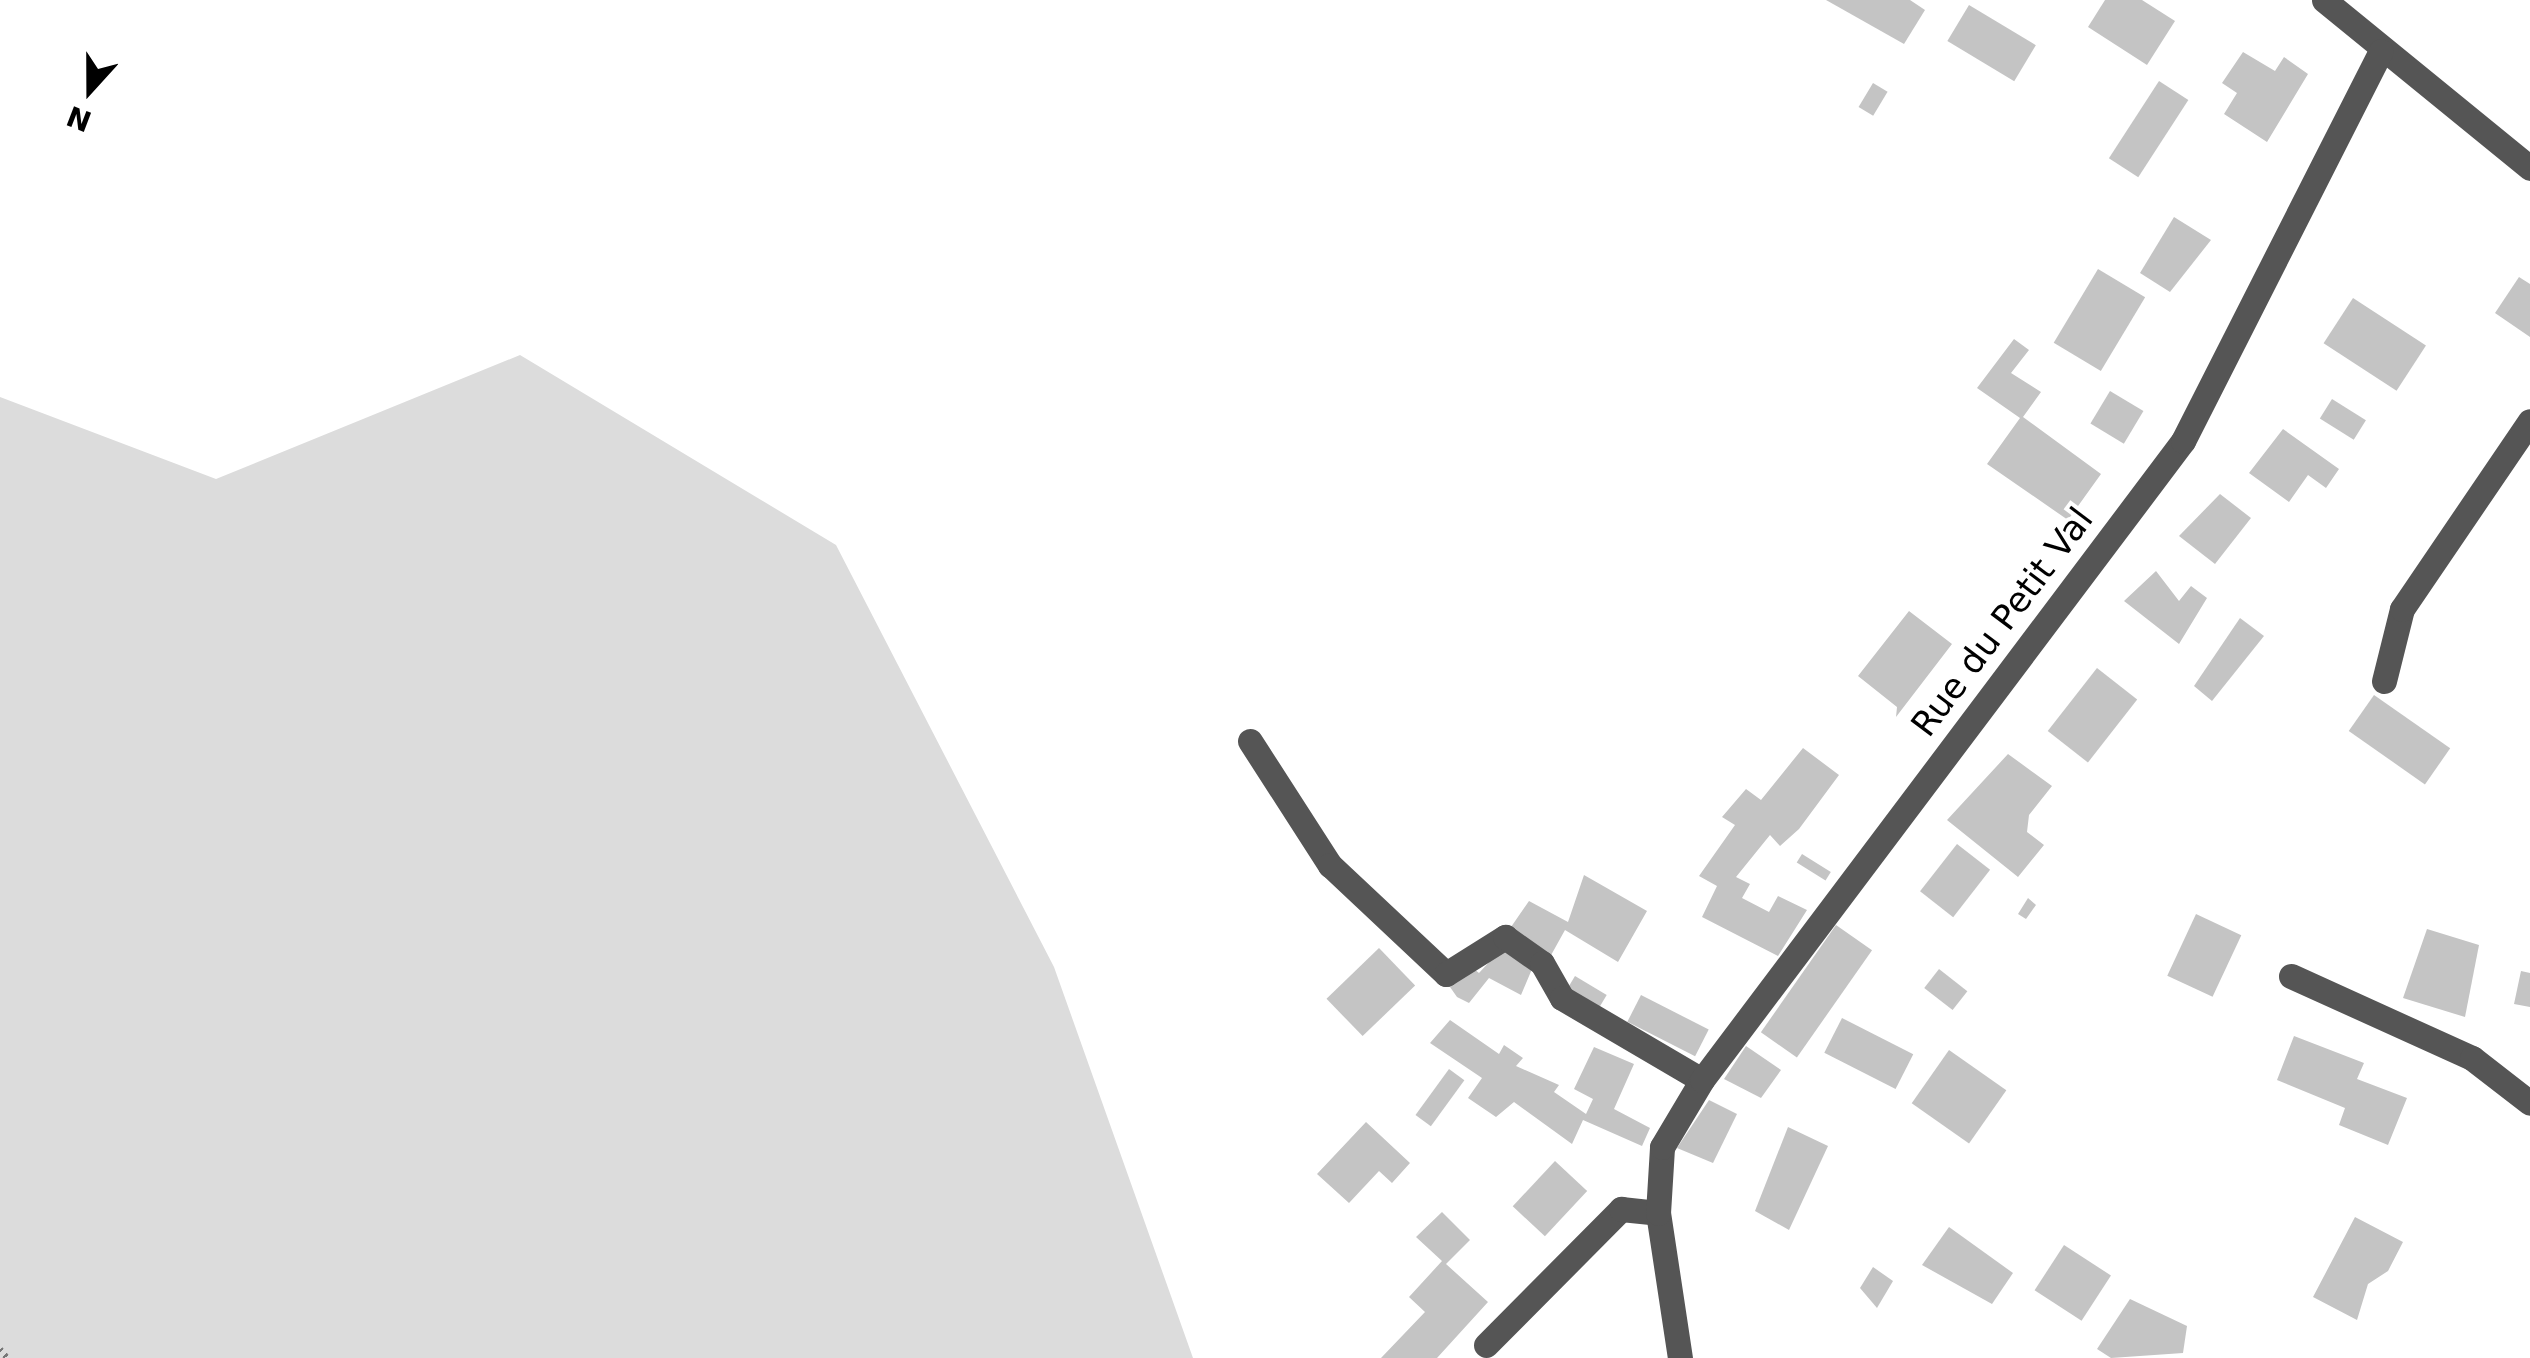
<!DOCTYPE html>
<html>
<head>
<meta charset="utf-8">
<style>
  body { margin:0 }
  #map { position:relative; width:2530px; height:1358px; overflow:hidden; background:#fff; font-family:"DejaVu Sans",sans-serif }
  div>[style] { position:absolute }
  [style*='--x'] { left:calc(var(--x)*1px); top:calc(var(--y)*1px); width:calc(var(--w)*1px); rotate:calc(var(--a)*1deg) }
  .green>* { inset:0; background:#dcdcdc }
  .building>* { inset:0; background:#c4c4c4; transform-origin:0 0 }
  .path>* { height:6px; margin-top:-3px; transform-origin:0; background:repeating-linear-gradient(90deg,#777 0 2.5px,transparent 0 7.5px) }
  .minor>* { height:25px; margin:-12.5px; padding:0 12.5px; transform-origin:12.5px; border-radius:12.5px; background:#555 }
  span { translate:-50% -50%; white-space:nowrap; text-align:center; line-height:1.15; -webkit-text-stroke:8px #fff; paint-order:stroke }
  .street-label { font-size:35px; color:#000 }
  .north { position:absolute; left:40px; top:40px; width:100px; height:100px; -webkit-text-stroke:8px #fff; paint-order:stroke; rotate:201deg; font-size:28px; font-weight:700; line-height:40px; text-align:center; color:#000 }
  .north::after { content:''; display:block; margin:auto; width:35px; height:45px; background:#000; clip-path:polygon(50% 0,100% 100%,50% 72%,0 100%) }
</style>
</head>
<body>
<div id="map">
  <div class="green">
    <i style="clip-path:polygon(520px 355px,836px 545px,1054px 967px,1193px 1358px,0 1358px,0 397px,216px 479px)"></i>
  </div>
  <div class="building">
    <i style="clip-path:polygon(1826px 0,1910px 0,1925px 10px,1904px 44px)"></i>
    <i style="clip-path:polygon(2105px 0,2142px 0,2175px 21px,2147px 65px,2088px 27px)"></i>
    <i style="left:1969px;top:5px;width:78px;height:42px;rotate:31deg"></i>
    <i style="clip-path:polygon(2243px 52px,2275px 71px,2284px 57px,2308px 74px,2267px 142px,2224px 114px,2237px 93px,2222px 83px)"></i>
    <i style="left:2159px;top:81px;width:35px;height:92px;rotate:33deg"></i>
    <i style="left:1873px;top:83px;width:17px;height:28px;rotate:31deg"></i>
    <i style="clip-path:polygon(2174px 217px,2211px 240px,2170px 292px,2140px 273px)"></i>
    <i style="left:2098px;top:269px;width:55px;height:86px;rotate:31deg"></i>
    <i style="clip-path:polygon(2519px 277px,2530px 284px,2530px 337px,2495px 313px)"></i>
    <i style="left:2353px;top:298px;width:87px;height:54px;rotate:33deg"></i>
    <i style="clip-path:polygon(2014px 339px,2029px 350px,2011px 373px,2041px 392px,2023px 417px,2101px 474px,2068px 520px,1987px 464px,2020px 418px,1977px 388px)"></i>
    <i style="left:2110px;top:391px;width:39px;height:38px;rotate:31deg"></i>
    <i style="left:2332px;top:399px;width:40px;height:23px;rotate:32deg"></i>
    <i style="clip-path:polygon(2283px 429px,2339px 469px,2326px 488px,2308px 475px,2289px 502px,2249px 473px)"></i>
    <i style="clip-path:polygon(2220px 494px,2251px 518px,2215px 564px,2179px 536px)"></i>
    <i style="clip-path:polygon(2156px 571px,2179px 601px,2191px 586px,2207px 598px,2179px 644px,2124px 601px)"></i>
    <i style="clip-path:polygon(1909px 611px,1952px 644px,1896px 717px,1897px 707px,1858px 676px)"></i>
    <i style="clip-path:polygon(2240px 618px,2264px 636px,2212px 701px,2194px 686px)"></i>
    <i style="left:2097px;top:668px;width:51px;height:80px;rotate:38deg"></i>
    <i style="left:2374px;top:695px;width:93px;height:44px;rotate:35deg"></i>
    <i style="clip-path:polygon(1803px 748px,1839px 775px,1799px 829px,1780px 846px,1770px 835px,1736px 877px,1750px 884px,1742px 898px,1769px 912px,1778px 896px,1807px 910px,1778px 956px,1702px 917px,1717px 886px,1699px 876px,1735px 825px,1722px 817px,1746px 789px,1761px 800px)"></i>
    <i style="clip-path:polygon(2008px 754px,2052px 786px,2029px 815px,2027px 832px,2044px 845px,2018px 877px,1947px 820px)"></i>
    <i style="left:1957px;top:844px;width:42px;height:60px;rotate:38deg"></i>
    <i style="left:1802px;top:854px;width:34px;height:10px;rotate:32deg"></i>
    <i style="clip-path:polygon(1584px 875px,1647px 911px,1618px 962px,1565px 930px,1550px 957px,1511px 927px,1529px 901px,1568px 922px)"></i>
    <i style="clip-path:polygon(2028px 898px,2036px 905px,2026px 919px,2018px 914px)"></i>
    <i style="left:2196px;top:914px;width:50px;height:68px;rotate:25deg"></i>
    <i style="left:1836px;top:925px;width:44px;height:131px;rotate:35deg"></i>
    <i style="clip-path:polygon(2427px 929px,2479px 945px,2465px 1017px,2403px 998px)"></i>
    <i style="clip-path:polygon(1504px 946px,1532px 969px,1521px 995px,1489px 978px,1469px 1003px,1457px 997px,1450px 987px,1469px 965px,1479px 973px)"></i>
    <i style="left:1379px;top:948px;width:52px;height:73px;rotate:46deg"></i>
    <i style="left:1939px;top:969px;width:36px;height:24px;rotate:38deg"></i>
    <i style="clip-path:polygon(2521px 971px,2530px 973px,2530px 1007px,2514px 1004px)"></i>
    <i style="left:1575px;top:976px;width:37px;height:16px;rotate:31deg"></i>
    <i style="left:1641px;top:995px;width:76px;height:30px;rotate:27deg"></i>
    <i style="left:1842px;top:1018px;width:80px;height:39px;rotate:27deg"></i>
    <i style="clip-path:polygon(1450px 1020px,1499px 1054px,1504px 1045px,1523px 1058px,1516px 1066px,1559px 1085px,1554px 1092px,1586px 1114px,1593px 1099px,1574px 1089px,1594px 1047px,1634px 1064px,1614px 1109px,1650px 1128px,1642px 1146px,1583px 1120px,1572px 1144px,1514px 1102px,1496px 1117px,1468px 1098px,1482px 1078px,1430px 1043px)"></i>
    <i style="clip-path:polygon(2294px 1036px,2364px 1063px,2357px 1079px,2407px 1098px,2388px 1145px,2339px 1125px,2345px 1108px,2277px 1080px)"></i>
    <i style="clip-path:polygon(1746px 1046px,1781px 1070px,1761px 1098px,1724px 1079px)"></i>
    <i style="left:1949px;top:1050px;width:70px;height:65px;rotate:35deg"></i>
    <i style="left:1449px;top:1069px;width:19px;height:57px;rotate:36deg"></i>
    <i style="clip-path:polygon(1709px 1100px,1737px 1114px,1713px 1163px,1677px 1148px)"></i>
    <i style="clip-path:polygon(1366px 1122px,1410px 1163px,1392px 1183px,1379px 1171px,1349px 1203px,1317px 1174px)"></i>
    <i style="clip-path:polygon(1788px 1127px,1828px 1146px,1789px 1230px,1755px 1211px)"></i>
    <i style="left:1555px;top:1161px;width:44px;height:62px;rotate:43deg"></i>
    <i style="clip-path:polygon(1442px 1212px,1470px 1240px,1446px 1264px,1488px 1302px,1437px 1358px,1381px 1358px,1425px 1312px,1409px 1297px,1442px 1261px,1416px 1237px)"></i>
    <i style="clip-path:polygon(2355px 1217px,2403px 1242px,2388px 1271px,2368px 1284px,2357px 1320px,2313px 1297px)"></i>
    <i style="clip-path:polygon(1949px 1227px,2013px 1273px,1992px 1304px,1922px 1265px)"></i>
    <i style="left:2064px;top:1245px;width:56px;height:54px;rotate:33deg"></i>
    <i style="clip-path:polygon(1873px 1267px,1893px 1281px,1877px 1308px,1860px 1288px)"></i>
    <i style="clip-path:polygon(2130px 1299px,2187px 1326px,2183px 1353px,2111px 1358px,2097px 1349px)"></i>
  </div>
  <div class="path">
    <i style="--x:0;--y:1349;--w:11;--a:52"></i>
  </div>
  <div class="minor">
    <i style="--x:2324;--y:0;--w:266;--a:39.2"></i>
    <i style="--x:2384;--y:681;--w:74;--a:-76"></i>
    <i style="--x:2402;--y:609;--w:227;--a:-55.8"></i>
    <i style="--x:1250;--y:741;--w:148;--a:57.2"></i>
    <i style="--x:1330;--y:865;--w:159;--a:43.2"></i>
    <i style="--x:1446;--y:974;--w:70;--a:-32.1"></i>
    <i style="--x:1505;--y:937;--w:45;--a:35.1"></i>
    <i style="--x:1542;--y:963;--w:40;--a:60.3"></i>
    <i style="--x:1562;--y:998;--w:162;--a:30.4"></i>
    <i style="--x:2291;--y:976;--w:199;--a:24.4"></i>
    <i style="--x:2472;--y:1058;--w:73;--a:37.8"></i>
    <i style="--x:1486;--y:1345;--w:192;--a:-45.2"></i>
    <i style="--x:1621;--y:1209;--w:37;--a:6"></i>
    <i style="--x:1680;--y:1358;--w:147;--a:-98.6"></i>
    <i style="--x:1658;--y:1213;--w:66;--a:-86.5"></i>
    <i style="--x:1662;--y:1147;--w:78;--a:-59.2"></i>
    <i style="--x:1702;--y:1080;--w:800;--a:-53.03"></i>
    <i style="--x:2183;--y:441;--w:437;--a:-63.1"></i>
  </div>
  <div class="street-label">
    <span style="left:2002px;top:622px;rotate:-53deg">Rue du Petit Val</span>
  </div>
  <div class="north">N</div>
</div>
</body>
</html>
